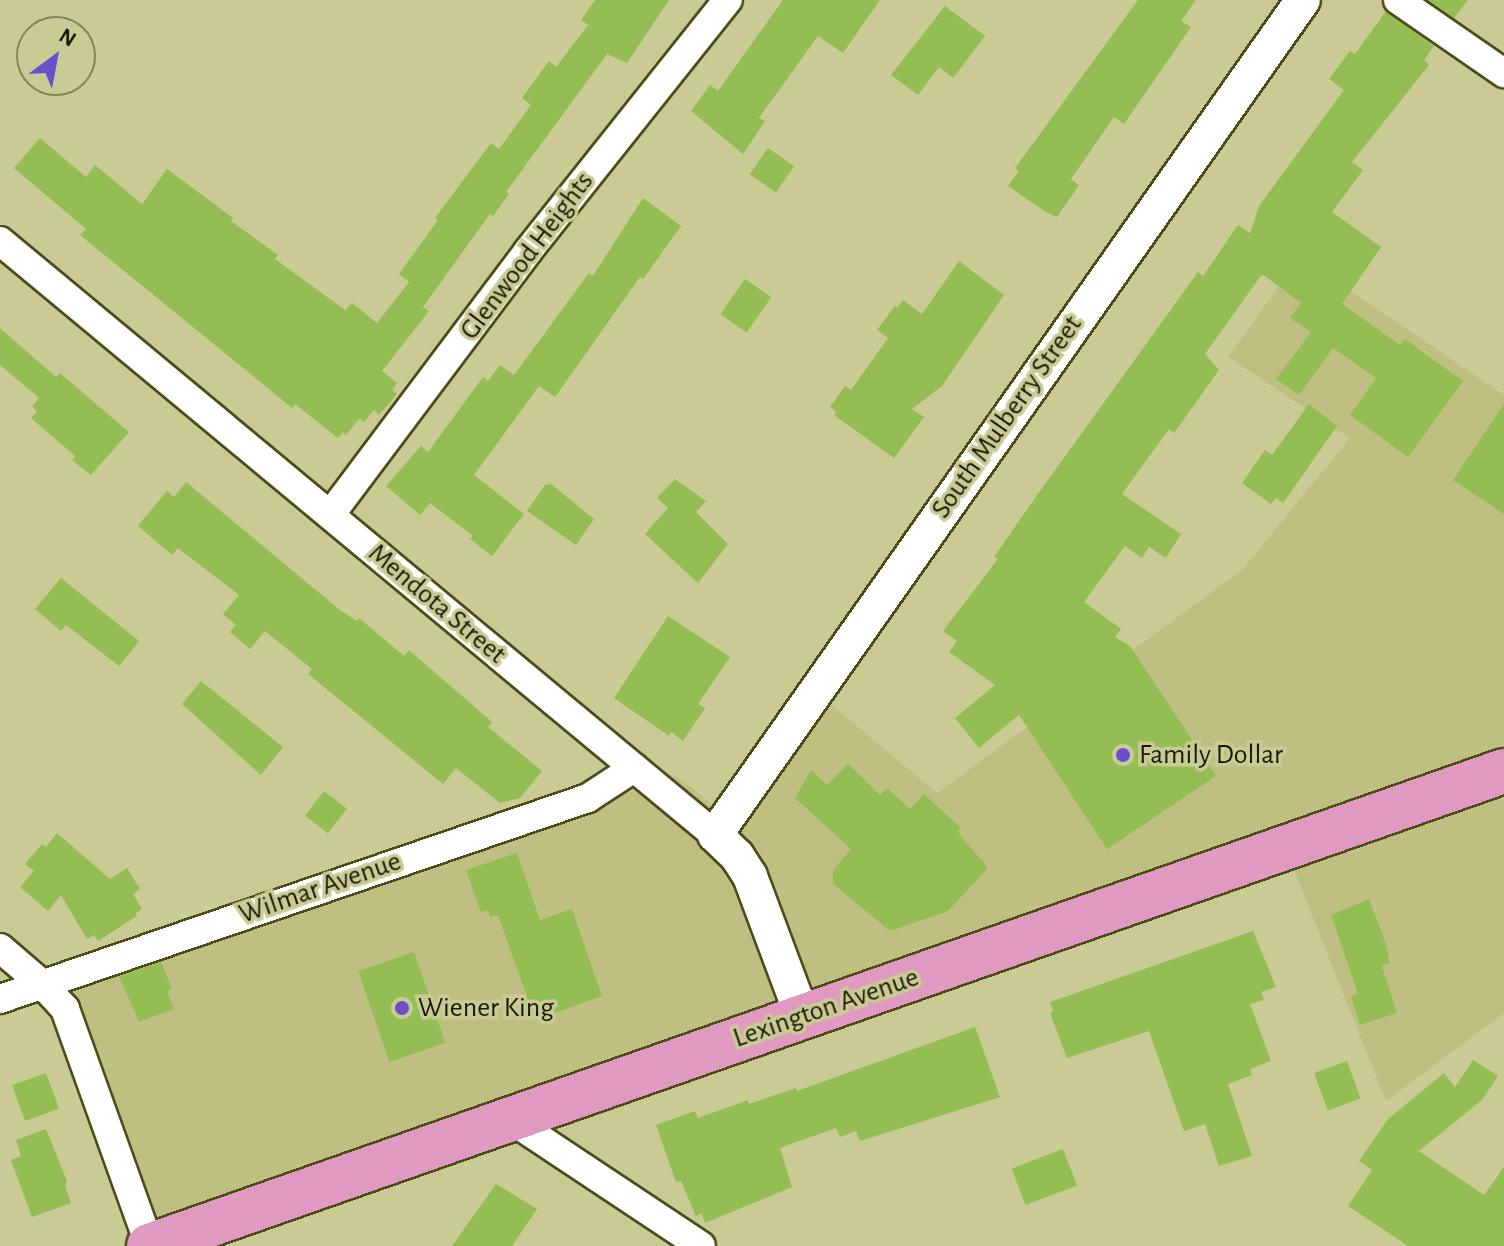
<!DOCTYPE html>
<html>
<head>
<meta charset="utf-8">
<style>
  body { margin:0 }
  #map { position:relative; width:1504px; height:1246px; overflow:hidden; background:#caca94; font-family:"Alegreya Sans",sans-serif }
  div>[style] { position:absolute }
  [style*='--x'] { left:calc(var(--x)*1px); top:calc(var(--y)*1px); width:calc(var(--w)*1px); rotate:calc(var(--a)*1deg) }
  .built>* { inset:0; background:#bfbf82 }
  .building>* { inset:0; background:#94be54; transform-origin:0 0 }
  .roads { filter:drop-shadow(2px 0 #4d4c19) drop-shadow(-2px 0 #4d4c19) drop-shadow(0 2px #4d4c19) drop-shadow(0 -2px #4d4c19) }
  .minor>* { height:28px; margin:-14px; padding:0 14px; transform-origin:14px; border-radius:14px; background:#fff }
  .tertiary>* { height:34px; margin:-17px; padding:0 17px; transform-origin:17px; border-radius:17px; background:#fff }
  .primary>* { height:44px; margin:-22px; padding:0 22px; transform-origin:22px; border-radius:22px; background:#e099c1 }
  .dots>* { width:22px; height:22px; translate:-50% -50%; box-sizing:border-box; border:4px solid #caca94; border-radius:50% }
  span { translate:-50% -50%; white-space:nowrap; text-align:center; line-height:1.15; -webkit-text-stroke:7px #caca94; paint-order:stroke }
  .street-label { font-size:28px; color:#1a1905 }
  .poi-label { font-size:28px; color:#1a1905 }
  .left { translate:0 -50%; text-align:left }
  .north { position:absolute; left:16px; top:16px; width:80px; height:80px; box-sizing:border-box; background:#caca94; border:2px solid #84835b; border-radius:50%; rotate:32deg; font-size:22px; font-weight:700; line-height:32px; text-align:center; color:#1a1905 }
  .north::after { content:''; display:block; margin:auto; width:28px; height:36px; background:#6950ca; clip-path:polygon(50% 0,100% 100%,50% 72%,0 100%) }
</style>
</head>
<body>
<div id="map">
  <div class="built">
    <i style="clip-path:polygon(1300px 257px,1504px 395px,1504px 1013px,1386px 1101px,1284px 845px,135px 1246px,43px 999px,676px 776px,739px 825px,822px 697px,937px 793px,1242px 570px,1350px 438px,1228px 357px)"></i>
  </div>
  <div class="building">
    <i style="clip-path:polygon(595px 0,669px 0,627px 63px,607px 54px,506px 192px,509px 194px,493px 216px,490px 214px,423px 307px,429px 311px,382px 371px,397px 383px,392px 390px,397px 394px,379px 415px,374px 410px,364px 422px,359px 419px,346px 435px,343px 432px,338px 438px,295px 404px,292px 408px,80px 235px,86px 229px,14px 168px,40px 138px,86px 177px,95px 165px,142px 204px,167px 169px,233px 218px,231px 221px,278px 255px,275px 259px,345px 310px,352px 303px,377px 323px,409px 282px,399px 274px,438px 220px,435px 218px,491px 143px,499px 149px,531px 105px,522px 98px,549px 61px,556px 67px,588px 25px,581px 20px)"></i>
    <i style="clip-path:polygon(783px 0,880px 0,843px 53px,818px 36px,759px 118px,765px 121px,743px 154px,691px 111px,710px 85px,718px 91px)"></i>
    <i style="clip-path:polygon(1138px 0,1196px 0,1181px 21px,1191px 27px,1124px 124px,1114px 117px,1071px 179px,1079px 185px,1057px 217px,1046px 212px,1008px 186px,1019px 171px,1015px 168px)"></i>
    <i style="clip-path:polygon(1428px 0,1468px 0,1454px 18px)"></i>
    <i style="clip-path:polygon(945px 6px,985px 36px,953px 78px,939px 67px,918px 95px,891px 75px)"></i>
    <i style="clip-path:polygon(1386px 11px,1434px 46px,1424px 60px,1429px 65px,1352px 162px,1363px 170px,1332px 212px,1381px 247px,1342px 304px,1400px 345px,1405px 339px,1463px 381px,1408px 457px,1350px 415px,1376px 378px,1333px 348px,1299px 395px,1276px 379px,1311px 332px,1290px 318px,1301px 303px,1262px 274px,1205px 354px,1219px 370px,1174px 433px,1169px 429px,1122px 494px,1181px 534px,1166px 558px,1149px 547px,1142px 558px,1125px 546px,1084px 602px,1121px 629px,1115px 637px,1130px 646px,1216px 776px,1107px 849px,1019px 715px,979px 748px,955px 718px,995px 685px,949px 652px,957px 641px,943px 631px,998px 559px,994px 557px,1035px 498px,1198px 272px,1203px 276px,1238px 225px,1250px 233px,1259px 206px,1344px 90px,1329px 79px,1350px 51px,1355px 54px)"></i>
    <i style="left:768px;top:148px;width:32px;height:32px;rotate:35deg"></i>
    <i style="clip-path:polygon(643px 198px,681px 226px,643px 279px,640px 277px,555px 397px,539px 386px,474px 475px,524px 514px,492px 556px,470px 539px,473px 536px,430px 503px,420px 515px,386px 486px,421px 446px,428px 452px,483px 377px,488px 381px,500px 365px,514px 375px,589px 273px,593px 276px)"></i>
    <i style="clip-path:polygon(959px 261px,1004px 295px,942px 386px,912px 409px,924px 417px,894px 458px,834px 415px,836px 412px,830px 407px,845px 386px,851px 390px,888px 338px,877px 330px,895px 306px,897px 308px,903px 300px,922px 314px)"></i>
    <i style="left:745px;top:279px;width:32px;height:43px;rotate:35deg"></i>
    <i style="clip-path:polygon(0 328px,56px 377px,60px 373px,129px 432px,91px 475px,72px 460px,75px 456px,31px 418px,37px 411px,32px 406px,39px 398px,0 365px)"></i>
    <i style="clip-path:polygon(1309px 404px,1337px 426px,1283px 503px,1276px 498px,1271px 504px,1242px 483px,1265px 450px,1272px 455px)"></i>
    <i style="clip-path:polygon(1504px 404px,1504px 514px,1453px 480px)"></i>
    <i style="clip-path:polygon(675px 479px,706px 501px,696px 512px,728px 544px,698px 583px,645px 534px,668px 508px,657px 498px)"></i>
    <i style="clip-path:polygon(186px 482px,340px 610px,357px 621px,359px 618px,404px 656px,409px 650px,492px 722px,488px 727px,542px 771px,520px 798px,500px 803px,456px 768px,443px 784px,308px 674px,312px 669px,265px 631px,250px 649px,230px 632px,236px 625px,223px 614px,239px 595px,178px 548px,172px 555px,138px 526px,167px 491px,174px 497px)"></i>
    <i style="clip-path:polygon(551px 484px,594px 519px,576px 545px,527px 511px,545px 485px)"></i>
    <i style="clip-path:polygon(61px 578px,139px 641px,119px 666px,66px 625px,61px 631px,35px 609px)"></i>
    <i style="clip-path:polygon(668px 616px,730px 657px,698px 704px,705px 708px,683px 741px,671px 732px,669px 736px,614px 698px)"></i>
    <i style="clip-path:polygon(201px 681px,283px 747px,261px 775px,182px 704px)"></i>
    <i style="clip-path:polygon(848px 764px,880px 795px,887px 788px,910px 809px,924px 794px,961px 828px,958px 831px,963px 839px,986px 865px,987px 869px,948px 911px,890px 931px,833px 884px,833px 870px,851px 849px,795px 798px,811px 770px,827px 785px)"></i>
    <i style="left:324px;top:791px;width:29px;height:31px;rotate:38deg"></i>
    <i style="clip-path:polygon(57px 833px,110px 879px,127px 868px,140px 889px,133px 894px,142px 909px,135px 914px,137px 916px,98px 941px,94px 935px,87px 939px,61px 895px,48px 911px,20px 887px,34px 871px,25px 864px,42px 844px,46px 847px)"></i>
    <i style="clip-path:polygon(517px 853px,540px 920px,572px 909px,602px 996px,535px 1020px,498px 915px,490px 917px,488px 910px,481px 912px,466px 870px)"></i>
    <i style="clip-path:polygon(1369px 899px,1387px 947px,1390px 963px,1382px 966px,1397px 1013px,1360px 1025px,1351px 996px,1358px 994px,1331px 915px)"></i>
    <i style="clip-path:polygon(1253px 931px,1276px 987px,1261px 992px,1264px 1000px,1250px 1004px,1271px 1061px,1250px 1069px,1252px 1075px,1228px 1084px,1252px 1156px,1219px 1166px,1205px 1124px,1184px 1131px,1149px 1031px,1067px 1058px,1050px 1013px,1053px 1012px,1050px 1002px)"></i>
    <i style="left:414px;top:952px;width:96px;height:59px;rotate:71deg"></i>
    <i style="clip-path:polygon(161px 962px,172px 989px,167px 991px,174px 1009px,139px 1022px,119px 976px)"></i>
    <i style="clip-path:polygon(975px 1027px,1000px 1097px,860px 1141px,856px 1131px,840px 1137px,836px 1128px,780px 1148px,792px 1187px,705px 1223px,702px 1213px,696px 1216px,681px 1181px,676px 1182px,656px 1125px,695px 1111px,698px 1118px,748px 1100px,749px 1104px,796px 1088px,797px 1091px)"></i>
    <i style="clip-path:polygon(1473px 1060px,1498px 1076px,1482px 1100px,1419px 1151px,1484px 1195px,1504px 1167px,1504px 1246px,1408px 1246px,1348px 1206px,1372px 1170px,1359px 1161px,1388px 1119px,1444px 1073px,1455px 1087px)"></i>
    <i style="left:1347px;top:1061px;width:40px;height:35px;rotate:70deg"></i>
    <i style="left:46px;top:1073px;width:38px;height:36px;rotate:70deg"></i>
    <i style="clip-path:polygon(46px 1129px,67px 1181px,65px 1186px,71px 1203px,32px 1217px,11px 1160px,21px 1156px,16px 1140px)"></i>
    <i style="left:1063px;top:1149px;width:39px;height:55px;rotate:69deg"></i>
    <i style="clip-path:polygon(496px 1184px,537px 1209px,512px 1246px,452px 1246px)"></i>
  </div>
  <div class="roads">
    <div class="minor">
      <i style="--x:1398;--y:0;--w:129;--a:34.6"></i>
      <i style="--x:0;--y:241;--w:930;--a:39.72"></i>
      <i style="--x:330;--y:515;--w:330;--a:-53.1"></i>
      <i style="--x:528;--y:251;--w:321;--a:-51.5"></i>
      <i style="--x:0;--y:948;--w:55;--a:40.6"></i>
      <i style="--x:42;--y:984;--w:34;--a:47"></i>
      <i style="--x:65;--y:1009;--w:252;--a:70.3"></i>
      <i style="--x:0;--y:999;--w:621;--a:-18.87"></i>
      <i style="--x:588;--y:798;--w:55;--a:-33.1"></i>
      <i style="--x:510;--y:1119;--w:229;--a:33.6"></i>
    </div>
    <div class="tertiary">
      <i style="--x:803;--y:1018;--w:152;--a:-110.5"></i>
      <i style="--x:750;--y:876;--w:24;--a:-123"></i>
      <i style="--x:737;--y:856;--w:30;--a:-136"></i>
      <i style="--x:715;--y:835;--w:1021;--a:-54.85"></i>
    </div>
    <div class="primary">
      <i style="--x:149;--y:1246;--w:1436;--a:-19.32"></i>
    </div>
  </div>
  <div class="dots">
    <i style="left:1123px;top:755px;background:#6950ca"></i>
    <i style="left:402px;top:1008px;background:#6950ca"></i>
  </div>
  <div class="street-label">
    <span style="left:527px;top:256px;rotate:-53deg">Glenwood Heights</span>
    <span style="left:1007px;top:417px;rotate:-55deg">South Mulberry Street</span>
    <span style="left:437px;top:604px;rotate:40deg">Mendota Street</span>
    <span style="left:320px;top:888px;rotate:-19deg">Wilmar Avenue</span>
    <span style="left:826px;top:1008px;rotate:-19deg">Lexington Avenue</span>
  </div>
  <div class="poi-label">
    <span class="left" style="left:1139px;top:755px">Family Dollar</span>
    <span class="left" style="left:418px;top:1008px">Wiener King</span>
  </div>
  <div class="north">N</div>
</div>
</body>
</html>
